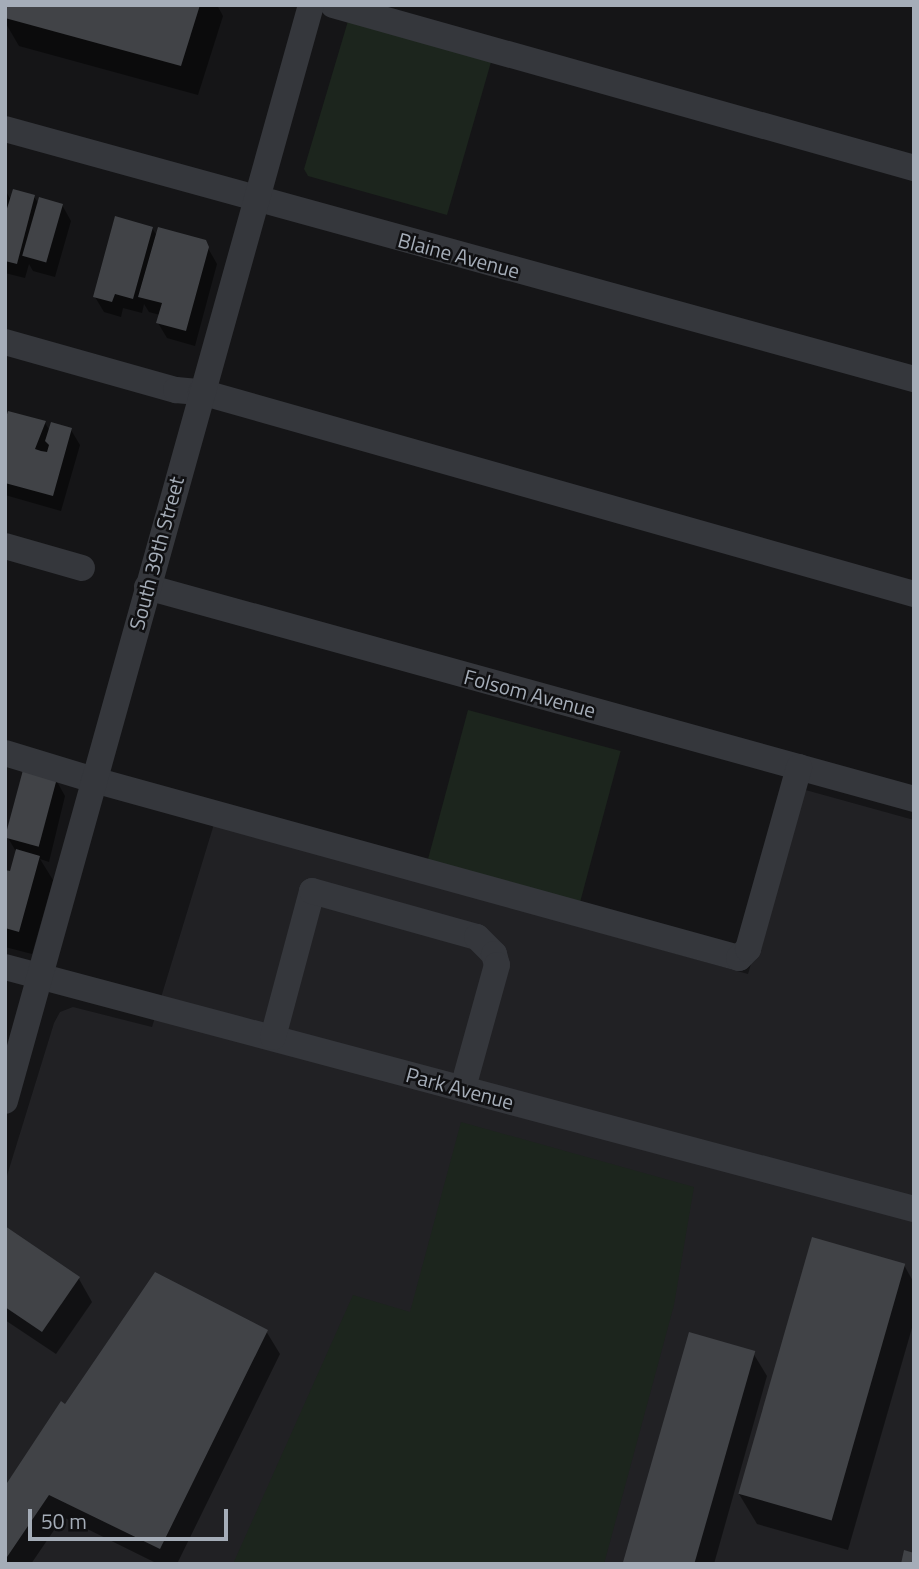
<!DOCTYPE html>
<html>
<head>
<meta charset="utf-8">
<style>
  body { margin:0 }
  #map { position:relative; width:919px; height:1569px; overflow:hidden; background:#151517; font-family:"Titillium Web",sans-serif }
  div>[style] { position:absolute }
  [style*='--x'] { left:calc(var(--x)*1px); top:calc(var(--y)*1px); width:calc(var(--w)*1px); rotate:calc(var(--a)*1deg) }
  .built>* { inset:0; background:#212124 }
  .green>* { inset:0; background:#1c251d; transform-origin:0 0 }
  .shadow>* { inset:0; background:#0007 }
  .building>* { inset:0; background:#414347; transform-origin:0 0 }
  .minor>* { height:26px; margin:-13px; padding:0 13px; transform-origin:13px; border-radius:13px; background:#35373c }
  span { translate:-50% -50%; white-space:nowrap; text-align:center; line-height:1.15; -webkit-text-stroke:5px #101012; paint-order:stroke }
  .street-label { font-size:21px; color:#a5adb8 }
  .frame { position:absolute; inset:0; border:7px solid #a5adb8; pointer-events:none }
  .scale { position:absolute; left:28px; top:1509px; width:200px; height:32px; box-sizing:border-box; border:4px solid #a5adb8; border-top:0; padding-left:9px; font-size:21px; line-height:24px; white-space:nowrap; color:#a5adb8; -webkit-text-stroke:5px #101012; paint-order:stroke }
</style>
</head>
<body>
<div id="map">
  <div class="built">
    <i style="clip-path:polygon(802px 789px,914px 820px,914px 1564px,5px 1564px,5px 1182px,54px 1023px,60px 1012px,73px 1007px,152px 1027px,214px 824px,748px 974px)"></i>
  </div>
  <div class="green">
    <i style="clip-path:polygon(348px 21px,491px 62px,447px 215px,308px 176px,304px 169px)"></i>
    <i style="left:468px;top:710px;width:158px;height:159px;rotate:15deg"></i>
    <i style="clip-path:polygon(461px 1122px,694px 1187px,674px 1305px,604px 1564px,233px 1564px,353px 1295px,410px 1312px)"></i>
  </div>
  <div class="shadow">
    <i style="clip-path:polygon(5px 5px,217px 5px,223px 16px,198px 95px,19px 46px,5px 22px)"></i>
    <i style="clip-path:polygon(5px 190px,11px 200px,34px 197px,39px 204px,62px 205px,71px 221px,55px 277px,33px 271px,29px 264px,25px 278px,5px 273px)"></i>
    <i style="clip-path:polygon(152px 228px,157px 236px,204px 241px,217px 264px,195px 346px,167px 338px,158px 323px,160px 315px,149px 312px,144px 304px,142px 313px,123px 308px,121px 317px,104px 312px,95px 297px)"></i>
    <i style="clip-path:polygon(10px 413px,45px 423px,50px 431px,71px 430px,80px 445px,61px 511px,5px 495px,5px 441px)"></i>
    <i style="clip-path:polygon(56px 780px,65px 796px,49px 862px,40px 859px,53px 880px,32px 954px,5px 947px,5px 872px,11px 873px,17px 853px,8px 838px)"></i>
    <i style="clip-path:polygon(5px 1228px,79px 1279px,92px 1302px,56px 1354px,5px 1320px)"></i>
    <i style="clip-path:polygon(904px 1265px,914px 1283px,914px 1321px,848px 1550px,757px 1524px,739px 1494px)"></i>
    <i style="clip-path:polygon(266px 1331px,280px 1354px,177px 1564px,158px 1564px,63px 1517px,31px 1564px,5px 1564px,5px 1489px)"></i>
    <i style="clip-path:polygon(753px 1353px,767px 1376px,714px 1564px,626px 1564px)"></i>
  </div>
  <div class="building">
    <i style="clip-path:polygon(5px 5px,200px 5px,181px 66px,5px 18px)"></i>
    <i style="clip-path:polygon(13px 189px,35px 195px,17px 264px,5px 261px,5px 215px)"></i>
    <i style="left:39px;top:197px;width:25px;height:61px;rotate:16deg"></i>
    <i style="clip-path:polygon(115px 216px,153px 227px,133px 299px,115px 294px,112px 302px,93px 297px)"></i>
    <i style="clip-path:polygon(158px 227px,206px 240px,209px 247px,186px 331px,156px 323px,162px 303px,138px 297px)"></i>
    <i style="clip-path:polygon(8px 411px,46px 421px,35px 449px,41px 451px,47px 452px,49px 445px,45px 441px,51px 422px,72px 428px,53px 496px,5px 483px,5px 421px)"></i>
    <i style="left:23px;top:770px;width:35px;height:70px;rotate:15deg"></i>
    <i style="clip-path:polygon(16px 849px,40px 856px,19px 932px,5px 928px,5px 870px,10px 871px)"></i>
    <i style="clip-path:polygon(5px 1226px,80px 1277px,42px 1332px,5px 1307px)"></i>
    <i style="left:812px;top:1237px;width:97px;height:267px;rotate:16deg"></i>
    <i style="clip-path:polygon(155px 1272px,268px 1330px,160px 1549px,49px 1495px,5px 1560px,5px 1486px,61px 1401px,65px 1404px)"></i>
    <i style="left:689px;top:1332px;width:69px;height:241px;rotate:16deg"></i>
    <i style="clip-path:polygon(904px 1550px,914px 1553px,914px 1564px,901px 1564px)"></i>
  </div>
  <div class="minor">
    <i style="--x:333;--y:5;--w:603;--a:15.67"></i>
    <i style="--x:5;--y:129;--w:943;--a:15.38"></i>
    <i style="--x:5;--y:342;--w:178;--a:15.7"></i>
    <i style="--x:176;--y:390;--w:25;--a:5"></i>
    <i style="--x:201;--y:392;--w:741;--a:15.82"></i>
    <i style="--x:5;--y:546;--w:80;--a:15.9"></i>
    <i style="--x:147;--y:587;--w:796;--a:15.45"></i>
    <i style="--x:5;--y:753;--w:93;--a:16.9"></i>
    <i style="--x:94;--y:780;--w:669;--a:15.43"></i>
    <i style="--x:739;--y:958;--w:13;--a:-45"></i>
    <i style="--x:748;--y:949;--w:189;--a:-74.3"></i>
    <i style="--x:5;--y:967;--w:941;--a:14.91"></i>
    <i style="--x:273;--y:1037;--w:151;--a:-75"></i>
    <i style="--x:312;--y:891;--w:171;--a:15.6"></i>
    <i style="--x:477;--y:937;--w:24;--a:45"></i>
    <i style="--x:494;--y:954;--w:11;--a:75"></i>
    <i style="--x:497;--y:965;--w:128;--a:105.5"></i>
    <i style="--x:5;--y:1101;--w:1138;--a:-74.4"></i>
  </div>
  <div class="street-label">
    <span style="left:459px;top:255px;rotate:15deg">Blaine Avenue</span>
    <span style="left:156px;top:553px;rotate:-75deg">South 39th Street</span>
    <span style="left:530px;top:693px;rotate:15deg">Folsom Avenue</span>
    <span style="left:460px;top:1088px;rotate:15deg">Park Avenue</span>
  </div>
  <div class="frame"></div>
  <div class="scale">50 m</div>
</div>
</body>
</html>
